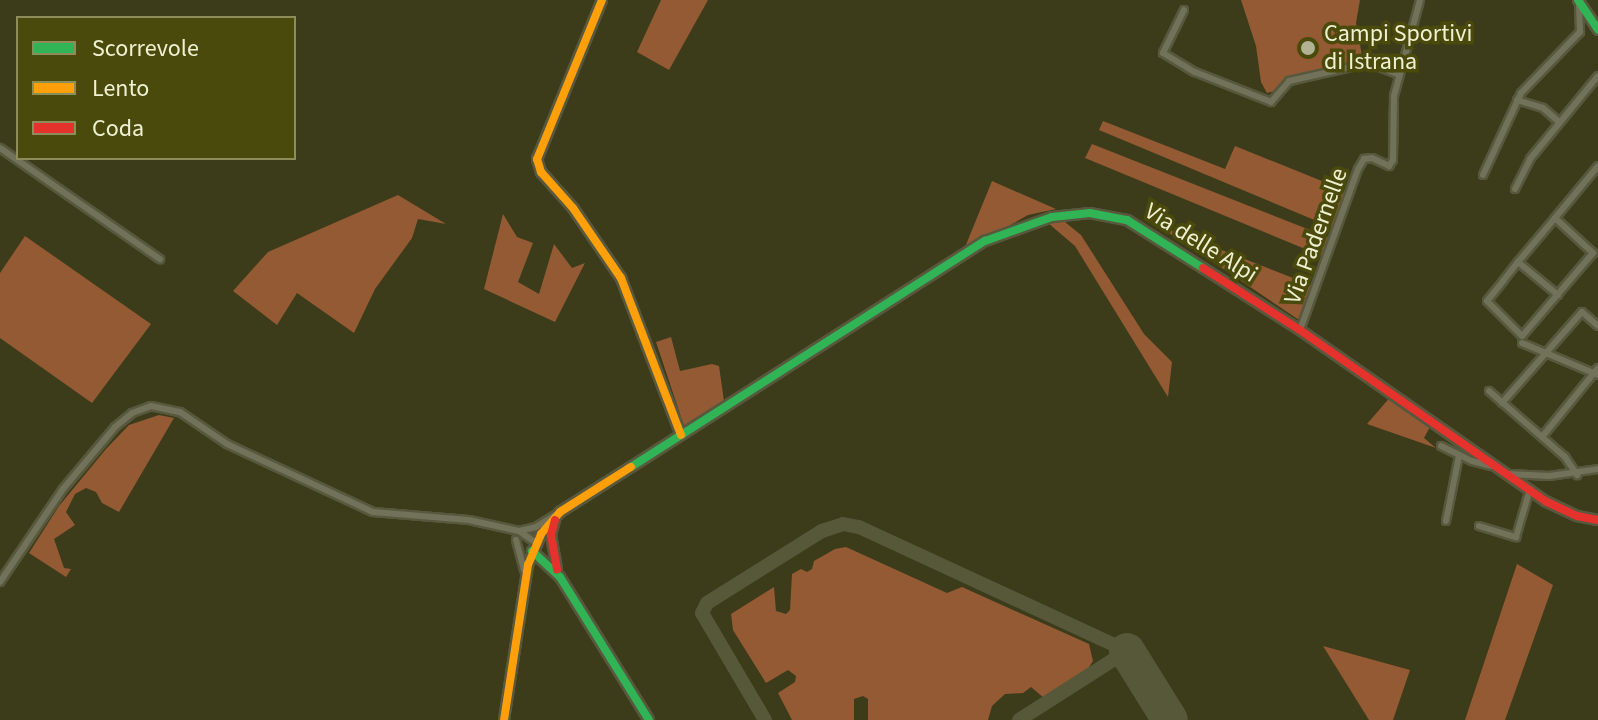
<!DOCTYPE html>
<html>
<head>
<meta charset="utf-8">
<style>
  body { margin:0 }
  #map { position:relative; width:1598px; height:720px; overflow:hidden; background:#3c3c1a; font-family:"Source Sans 3",sans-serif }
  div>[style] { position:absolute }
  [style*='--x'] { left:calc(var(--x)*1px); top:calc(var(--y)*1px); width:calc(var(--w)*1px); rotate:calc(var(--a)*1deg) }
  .green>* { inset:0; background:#935a34 }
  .taxiway>* { height:14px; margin:-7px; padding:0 7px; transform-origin:7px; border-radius:7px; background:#57573a }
  .runway>* { height:36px; margin:-18px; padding:0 18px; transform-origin:18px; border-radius:18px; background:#57573a }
  .roads { filter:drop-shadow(2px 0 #58583e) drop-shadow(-2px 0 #58583e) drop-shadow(0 2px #58583e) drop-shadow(0 -2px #58583e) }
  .street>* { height:6px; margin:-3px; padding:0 3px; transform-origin:3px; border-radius:3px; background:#72725a }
  .fast>* { height:8px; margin:-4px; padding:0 4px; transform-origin:4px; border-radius:4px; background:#30b455 }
  .slow>* { height:8px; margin:-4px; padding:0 4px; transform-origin:4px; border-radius:4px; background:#ff9f0a }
  .jam>* { height:8px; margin:-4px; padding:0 4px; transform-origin:4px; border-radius:4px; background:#e5322d }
  .dots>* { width:22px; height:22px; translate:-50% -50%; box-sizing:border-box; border:4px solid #4a4a0c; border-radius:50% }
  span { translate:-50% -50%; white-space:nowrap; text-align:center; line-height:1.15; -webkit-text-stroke:7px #4a4a0c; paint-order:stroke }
  .poi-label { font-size:24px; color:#eff1d2 }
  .left { translate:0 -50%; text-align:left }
  .street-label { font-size:24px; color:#eff1d2 }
  .legend { position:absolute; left:16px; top:16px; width:280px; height:144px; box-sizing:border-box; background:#4a4a0c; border:2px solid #8c8d5b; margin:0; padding:10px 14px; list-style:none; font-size:24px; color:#eff1d2 }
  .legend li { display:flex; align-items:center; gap:16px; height:40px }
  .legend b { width:40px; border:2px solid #8c8d5b }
</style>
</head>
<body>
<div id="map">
  <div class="green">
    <i style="clip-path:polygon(661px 0,708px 0,669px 70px,637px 52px)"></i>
    <i style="clip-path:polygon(1241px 0,1360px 0,1356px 23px,1364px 66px,1267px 93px,1261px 82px,1256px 46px)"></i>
    <i style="clip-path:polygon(1103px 121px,1225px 169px,1235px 146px,1349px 192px,1336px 229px,1099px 130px)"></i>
    <i style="clip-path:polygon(1092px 144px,1333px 239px,1327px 258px,1085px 158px)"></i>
    <i style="clip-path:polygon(992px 181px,1056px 209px,1028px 215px,963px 252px)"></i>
    <i style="clip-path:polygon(398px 195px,446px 224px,418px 219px,412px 238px,375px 289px,354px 333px,297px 293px,277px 325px,233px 291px,268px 252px)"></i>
    <i style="clip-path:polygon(503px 214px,517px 237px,533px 243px,518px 282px,539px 294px,554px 244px,572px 268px,585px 263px,555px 322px,484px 289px)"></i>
    <i style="clip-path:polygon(1060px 218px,1081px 235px,1144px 334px,1172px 362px,1168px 397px,1075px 246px,1048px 223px)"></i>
    <i style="clip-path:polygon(1153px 223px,1316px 287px,1302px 322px,1191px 247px)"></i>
    <i style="clip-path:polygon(25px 236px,151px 324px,92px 403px,0 338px,0 273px)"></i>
    <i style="clip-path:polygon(671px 337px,680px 371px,712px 364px,719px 366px,724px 401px,684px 426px,656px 342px)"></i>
    <i style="clip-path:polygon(1392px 395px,1431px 425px,1424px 438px,1436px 448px,1367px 424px)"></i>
    <i style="clip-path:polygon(159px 415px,174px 418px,119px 512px,102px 503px,96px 492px,86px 488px,75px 494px,66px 512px,75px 525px,54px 539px,64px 568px,71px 569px,66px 577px,29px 553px,59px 506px,106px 449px,129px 425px)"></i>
    <i style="clip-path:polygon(846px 547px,947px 593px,962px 587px,1089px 644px,1093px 661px,1087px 670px,1044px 698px,1031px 687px,1023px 693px,1005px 694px,992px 706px,988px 720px,868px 720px,868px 699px,863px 696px,854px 699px,854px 720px,792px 720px,778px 693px,795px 682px,796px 676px,788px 670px,766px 683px,733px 630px,731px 614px,774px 587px,776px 611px,786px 614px,790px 610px,792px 574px,801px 569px,807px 572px,812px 569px,814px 561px,835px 549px)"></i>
    <i style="clip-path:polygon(1517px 564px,1553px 585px,1505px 720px,1465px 720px)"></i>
    <i style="clip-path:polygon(1323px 646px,1410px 670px,1393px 720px,1369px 720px)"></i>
  </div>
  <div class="taxiway">
    <i style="--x:765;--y:720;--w:124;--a:-120.5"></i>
    <i style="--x:702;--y:613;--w:11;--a:-63"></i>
    <i style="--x:707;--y:603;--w:136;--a:-32.1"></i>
    <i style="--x:822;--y:531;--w:22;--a:-18"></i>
    <i style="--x:843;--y:524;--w:16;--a:11"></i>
    <i style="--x:859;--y:527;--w:295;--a:24.8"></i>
    <i style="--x:1019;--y:720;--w:128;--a:-32.6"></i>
  </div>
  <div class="runway">
    <i style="--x:1127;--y:651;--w:81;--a:58.1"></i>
  </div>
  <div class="roads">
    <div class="street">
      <i style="--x:1184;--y:10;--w:48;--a:116"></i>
      <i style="--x:1163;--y:53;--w:37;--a:31"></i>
      <i style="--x:1195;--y:72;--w:82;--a:21.5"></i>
      <i style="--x:1271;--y:102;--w:28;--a:-49"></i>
      <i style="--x:1289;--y:81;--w:82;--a:-12.7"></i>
      <i style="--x:1369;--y:63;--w:31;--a:21"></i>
      <i style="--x:1517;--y:100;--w:27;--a:17"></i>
      <i style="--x:1543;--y:108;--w:20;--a:41"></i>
      <i style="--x:0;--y:148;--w:195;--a:34.8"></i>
      <i style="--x:1483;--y:175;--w:90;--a:-65.1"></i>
      <i style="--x:1521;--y:93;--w:85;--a:-46"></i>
      <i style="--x:1580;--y:32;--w:30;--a:-92"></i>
      <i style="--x:1515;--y:189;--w:34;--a:-63"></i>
      <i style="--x:1530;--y:159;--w:107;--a:-50.7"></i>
      <i style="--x:1555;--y:218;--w:52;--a:42.6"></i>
      <i style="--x:1593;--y:253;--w:109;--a:130.5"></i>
      <i style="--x:1522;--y:336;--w:49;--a:-135"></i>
      <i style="--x:1487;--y:301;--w:26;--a:-51"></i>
      <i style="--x:1503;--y:281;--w:24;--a:-52"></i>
      <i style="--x:1518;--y:262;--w:57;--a:-49.9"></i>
      <i style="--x:1555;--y:218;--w:67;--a:-50.4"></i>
      <i style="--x:1518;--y:262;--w:52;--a:39.5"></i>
      <i style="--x:1300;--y:330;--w:171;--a:-70.2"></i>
      <i style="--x:1358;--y:169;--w:12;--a:-59"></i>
      <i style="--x:1364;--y:159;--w:8;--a:-7"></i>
      <i style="--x:1372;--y:158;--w:19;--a:25"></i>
      <i style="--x:1389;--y:166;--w:7;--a:-56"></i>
      <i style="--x:1393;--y:160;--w:64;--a:-89.1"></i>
      <i style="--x:1394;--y:96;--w:99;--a:-74.8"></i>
      <i style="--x:1522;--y:343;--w:82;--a:22.8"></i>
      <i style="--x:1489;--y:391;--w:101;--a:41"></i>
      <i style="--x:1565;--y:457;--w:22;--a:56"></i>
      <i style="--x:1502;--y:403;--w:121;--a:-48.7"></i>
      <i style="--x:1582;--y:312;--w:21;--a:41"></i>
      <i style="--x:1542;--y:437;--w:89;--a:-50.9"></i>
      <i style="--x:1441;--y:446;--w:34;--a:26"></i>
      <i style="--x:1472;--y:461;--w:20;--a:15"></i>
      <i style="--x:1510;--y:474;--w:39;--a:3"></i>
      <i style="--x:1549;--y:476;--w:49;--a:-8.1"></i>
      <i style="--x:1446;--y:521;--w:66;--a:-78.7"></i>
      <i style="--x:1479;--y:526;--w:39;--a:17"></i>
      <i style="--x:1516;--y:537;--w:50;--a:-73.7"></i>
      <i style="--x:519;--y:531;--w:21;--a:35"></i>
      <i style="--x:516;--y:540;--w:31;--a:75"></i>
      <i style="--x:0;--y:582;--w:112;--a:-55.9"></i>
      <i style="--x:63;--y:489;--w:81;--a:-50"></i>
      <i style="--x:115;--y:427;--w:22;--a:-39"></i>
      <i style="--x:132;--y:413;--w:20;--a:-20"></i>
      <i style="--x:151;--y:406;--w:30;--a:12"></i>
      <i style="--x:180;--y:412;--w:57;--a:34.2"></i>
      <i style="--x:227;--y:444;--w:161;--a:25"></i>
      <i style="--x:373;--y:512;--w:96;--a:4.8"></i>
      <i style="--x:469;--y:520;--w:51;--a:12.4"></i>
      <i style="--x:519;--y:531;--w:17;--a:-13"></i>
      <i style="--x:536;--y:527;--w:22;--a:-32"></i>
    </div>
    <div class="fast">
      <i style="--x:1578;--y:0;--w:36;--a:56"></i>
      <i style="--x:631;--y:467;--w:420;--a:-32.6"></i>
      <i style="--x:985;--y:241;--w:71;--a:-19.7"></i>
      <i style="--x:1052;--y:217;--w:38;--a:-6"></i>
      <i style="--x:1090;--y:213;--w:38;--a:11"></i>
      <i style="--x:1127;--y:220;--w:90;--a:32.3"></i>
      <i style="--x:532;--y:551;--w:38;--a:43"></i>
      <i style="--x:560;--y:577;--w:168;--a:58.1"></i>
    </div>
    <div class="slow">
      <i style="--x:602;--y:0;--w:172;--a:112.2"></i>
      <i style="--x:537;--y:159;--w:14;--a:73"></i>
      <i style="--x:541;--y:172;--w:48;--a:48.4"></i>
      <i style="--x:573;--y:208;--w:85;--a:55.6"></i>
      <i style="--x:621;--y:278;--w:168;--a:69.1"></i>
      <i style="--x:504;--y:720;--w:157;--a:-81.2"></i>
      <i style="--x:528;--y:565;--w:34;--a:-67"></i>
      <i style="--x:541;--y:534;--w:29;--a:-49"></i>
      <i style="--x:560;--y:512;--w:84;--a:-32.4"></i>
    </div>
    <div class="jam">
      <i style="--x:1203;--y:268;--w:115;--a:32.6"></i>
      <i style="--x:1300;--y:330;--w:299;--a:34.9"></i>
      <i style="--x:1545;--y:501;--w:35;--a:25"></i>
      <i style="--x:1577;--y:516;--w:21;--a:11"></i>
      <i style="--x:555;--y:520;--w:16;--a:105"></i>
      <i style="--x:551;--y:535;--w:35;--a:80"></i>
    </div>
  </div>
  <div class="dots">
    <i style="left:1308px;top:48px;background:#b0b292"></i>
  </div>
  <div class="poi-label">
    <span class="left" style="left:1324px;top:48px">Campi Sportivi<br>di Istrana</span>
  </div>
  <div class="street-label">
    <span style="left:1316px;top:236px;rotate:-70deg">Via Padernelle</span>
    <span style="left:1201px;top:243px;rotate:32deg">Via delle Alpi</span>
  </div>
  <ul class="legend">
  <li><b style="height:10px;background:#30b455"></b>Scorrevole</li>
  <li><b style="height:10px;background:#ff9f0a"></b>Lento</li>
  <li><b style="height:10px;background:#e5322d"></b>Coda</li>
  </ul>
</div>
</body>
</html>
